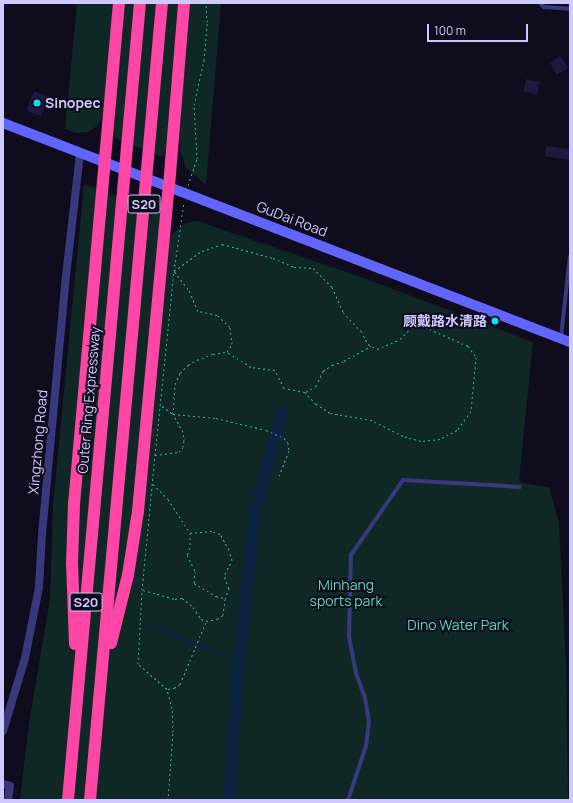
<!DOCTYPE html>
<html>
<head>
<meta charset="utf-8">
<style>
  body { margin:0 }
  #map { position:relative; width:573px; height:803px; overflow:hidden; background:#0f0c1e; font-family:Manrope,"Noto Sans SC",sans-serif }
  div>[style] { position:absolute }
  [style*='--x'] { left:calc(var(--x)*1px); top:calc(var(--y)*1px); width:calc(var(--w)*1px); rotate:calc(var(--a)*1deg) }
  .green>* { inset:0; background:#0f2826 }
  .stream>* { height:2px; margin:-1px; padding:0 1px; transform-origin:1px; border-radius:1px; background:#0c2342 }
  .river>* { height:12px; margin:-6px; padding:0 6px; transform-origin:6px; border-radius:6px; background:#0c2342 }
  .building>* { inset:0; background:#1f183f; transform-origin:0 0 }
  .path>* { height:1px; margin-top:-0.5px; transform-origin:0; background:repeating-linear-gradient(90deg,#2eaea1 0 2px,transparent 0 5px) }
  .lane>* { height:4px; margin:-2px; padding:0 2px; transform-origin:2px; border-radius:2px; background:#38387c }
  .street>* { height:8px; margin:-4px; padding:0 4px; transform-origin:4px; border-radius:4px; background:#38387c }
  .secondary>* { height:10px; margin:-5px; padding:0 5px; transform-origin:5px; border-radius:5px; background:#6264fd }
  .highway>* { height:12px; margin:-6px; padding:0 6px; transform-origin:6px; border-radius:6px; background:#fd46a5 }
  .dots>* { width:11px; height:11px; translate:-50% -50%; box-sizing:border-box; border:2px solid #0f0c1e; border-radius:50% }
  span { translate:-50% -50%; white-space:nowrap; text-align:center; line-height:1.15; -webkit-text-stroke:4px #0f0c1e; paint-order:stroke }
  .shield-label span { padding:1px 3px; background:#0f0c1e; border:1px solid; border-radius:3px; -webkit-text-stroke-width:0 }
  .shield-label { font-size:13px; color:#cecafe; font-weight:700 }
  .poi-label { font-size:14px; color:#cecafe; font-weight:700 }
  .left { translate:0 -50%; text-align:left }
  .right { translate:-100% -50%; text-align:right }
  .street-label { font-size:14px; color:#cecafe }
  .park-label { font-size:14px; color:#58dcb6 }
  .frame { position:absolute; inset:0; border:4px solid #cecafe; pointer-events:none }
  .scale { position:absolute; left:427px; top:24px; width:101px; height:18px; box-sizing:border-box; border:2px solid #cecafe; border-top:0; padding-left:5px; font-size:12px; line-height:14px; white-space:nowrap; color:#cecafe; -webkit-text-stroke:3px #0f0c1e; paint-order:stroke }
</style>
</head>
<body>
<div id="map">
  <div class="green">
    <i style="clip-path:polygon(77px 3px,115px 3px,103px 116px,97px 126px,88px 132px,76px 133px,65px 129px)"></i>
    <i style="clip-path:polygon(125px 3px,178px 3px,166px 148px,163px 157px,115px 138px,114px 127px)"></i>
    <i style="clip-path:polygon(190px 3px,221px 3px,206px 185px,186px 168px,180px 149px,179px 134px)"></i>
    <i style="clip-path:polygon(84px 184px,172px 217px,171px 235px,186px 223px,197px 221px,358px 276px,533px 342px,519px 480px,522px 483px,549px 487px,559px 523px,566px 662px,568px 800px,20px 800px,29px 723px,50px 599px,53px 506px)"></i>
  </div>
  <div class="stream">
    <i style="--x:147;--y:625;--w:99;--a:21.4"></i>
  </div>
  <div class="river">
    <i style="--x:229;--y:800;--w:132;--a:-86.1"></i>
    <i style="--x:238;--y:668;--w:156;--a:-83.7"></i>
    <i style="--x:255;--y:513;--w:104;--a:-74.9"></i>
  </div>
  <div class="building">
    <i style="left:561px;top:56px;width:14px;height:13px;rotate:60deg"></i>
    <i style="left:526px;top:79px;width:14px;height:13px;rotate:12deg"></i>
    <i style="left:34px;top:91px;width:16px;height:21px;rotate:22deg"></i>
    <i style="clip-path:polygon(546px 146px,570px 149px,570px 160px,545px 156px)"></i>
  </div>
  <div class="path">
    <i style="--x:188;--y:185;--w:28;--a:-71"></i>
    <i style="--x:197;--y:159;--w:54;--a:-93.2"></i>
    <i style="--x:194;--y:105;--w:46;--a:-77.5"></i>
    <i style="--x:204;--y:60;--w:38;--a:-85"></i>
    <i style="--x:207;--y:22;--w:19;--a:-93"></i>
    <i style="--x:222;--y:244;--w:53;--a:15.4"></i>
    <i style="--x:273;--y:258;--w:23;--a:23"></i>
    <i style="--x:294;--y:267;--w:19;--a:3"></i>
    <i style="--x:313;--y:268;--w:27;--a:45"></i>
    <i style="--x:332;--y:287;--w:27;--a:66"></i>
    <i style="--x:343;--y:312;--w:26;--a:47"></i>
    <i style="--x:361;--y:331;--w:15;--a:62"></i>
    <i style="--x:368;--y:344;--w:10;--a:29"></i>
    <i style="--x:377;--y:349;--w:25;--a:-23"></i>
    <i style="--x:400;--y:339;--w:17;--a:-45"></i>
    <i style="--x:412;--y:327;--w:13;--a:0"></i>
    <i style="--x:425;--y:327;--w:47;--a:23.8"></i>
    <i style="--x:468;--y:346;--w:14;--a:54"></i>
    <i style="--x:476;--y:357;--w:54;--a:95.3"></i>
    <i style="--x:471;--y:411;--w:24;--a:126"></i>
    <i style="--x:457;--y:430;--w:19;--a:152"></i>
    <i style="--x:440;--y:439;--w:19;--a:174"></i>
    <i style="--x:421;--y:441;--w:19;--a:-164"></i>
    <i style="--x:403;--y:436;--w:35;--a:-153"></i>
    <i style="--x:372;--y:420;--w:43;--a:-170.5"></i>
    <i style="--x:330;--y:413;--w:17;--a:-147"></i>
    <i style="--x:316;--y:404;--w:16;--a:-133"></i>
    <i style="--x:305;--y:392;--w:21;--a:-169"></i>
    <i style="--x:284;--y:388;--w:20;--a:-117"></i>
    <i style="--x:275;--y:370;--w:24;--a:-173"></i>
    <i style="--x:251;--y:367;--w:28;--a:-148"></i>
    <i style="--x:227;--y:352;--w:9;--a:-58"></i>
    <i style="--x:232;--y:344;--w:17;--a:-97"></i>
    <i style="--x:230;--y:327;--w:18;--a:-137"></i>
    <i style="--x:217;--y:315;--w:19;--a:-168"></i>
    <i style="--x:198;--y:311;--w:24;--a:-114"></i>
    <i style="--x:188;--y:289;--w:23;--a:-128"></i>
    <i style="--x:174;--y:271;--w:34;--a:-36"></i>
    <i style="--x:202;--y:251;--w:21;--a:-19"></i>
    <i style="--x:306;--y:392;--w:12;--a:-31"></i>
    <i style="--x:316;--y:386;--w:17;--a:-65"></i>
    <i style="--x:323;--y:371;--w:11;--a:-34"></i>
    <i style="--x:332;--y:365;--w:13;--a:-18"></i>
    <i style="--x:344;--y:361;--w:31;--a:-29"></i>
    <i style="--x:162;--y:406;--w:14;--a:36"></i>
    <i style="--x:173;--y:414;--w:43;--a:5.3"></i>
    <i style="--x:216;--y:418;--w:51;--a:13.5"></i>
    <i style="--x:266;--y:430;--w:20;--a:24"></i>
    <i style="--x:284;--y:438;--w:6;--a:51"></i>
    <i style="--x:288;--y:443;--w:8;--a:83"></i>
    <i style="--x:289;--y:451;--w:27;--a:112"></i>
    <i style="--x:155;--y:455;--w:24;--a:-7"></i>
    <i style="--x:179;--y:452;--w:6;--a:-51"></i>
    <i style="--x:183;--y:447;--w:6;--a:-81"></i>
    <i style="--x:184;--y:441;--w:9;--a:-96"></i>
    <i style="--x:183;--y:432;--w:21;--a:-119"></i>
    <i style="--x:173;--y:414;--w:30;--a:-86"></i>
    <i style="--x:175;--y:384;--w:12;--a:-66"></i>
    <i style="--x:180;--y:373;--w:11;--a:-45"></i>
    <i style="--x:188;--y:365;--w:10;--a:-29"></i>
    <i style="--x:197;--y:360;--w:17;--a:-21"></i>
    <i style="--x:213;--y:354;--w:13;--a:-9"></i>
    <i style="--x:153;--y:484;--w:21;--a:45"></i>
    <i style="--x:168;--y:499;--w:40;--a:57.1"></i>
    <i style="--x:190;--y:533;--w:15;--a:90"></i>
    <i style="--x:190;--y:548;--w:8;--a:113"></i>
    <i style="--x:187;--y:555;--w:18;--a:63"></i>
    <i style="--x:195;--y:571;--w:12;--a:95"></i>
    <i style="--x:194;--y:583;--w:26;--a:31"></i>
    <i style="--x:216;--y:596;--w:8;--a:14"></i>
    <i style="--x:143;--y:590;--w:33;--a:16"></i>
    <i style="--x:175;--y:599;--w:7;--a:-8"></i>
    <i style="--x:182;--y:598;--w:14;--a:39"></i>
    <i style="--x:193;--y:607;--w:14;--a:56"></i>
    <i style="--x:201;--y:619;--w:5;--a:22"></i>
    <i style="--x:206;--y:621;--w:11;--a:-10"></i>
    <i style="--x:217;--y:619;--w:7;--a:-34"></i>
    <i style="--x:223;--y:615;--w:16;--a:-83"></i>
    <i style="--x:225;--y:599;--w:12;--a:-70"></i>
    <i style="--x:229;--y:588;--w:10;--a:-114"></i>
    <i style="--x:225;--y:579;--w:5;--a:-90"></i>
    <i style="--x:225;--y:574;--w:16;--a:-63"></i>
    <i style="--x:232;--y:560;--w:10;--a:-107"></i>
    <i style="--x:229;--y:550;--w:18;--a:-119"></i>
    <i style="--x:220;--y:534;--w:9;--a:-159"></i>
    <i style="--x:212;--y:531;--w:22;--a:175"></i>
    <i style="--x:168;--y:689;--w:6;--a:-9"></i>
    <i style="--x:174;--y:688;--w:7;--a:-34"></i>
    <i style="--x:180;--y:684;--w:67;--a:-67.2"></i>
    <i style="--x:168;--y:800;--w:68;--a:-85.8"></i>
    <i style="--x:173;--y:732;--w:24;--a:-92"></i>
    <i style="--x:172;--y:708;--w:20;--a:-105"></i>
    <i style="--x:167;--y:689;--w:38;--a:-139"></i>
    <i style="--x:138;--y:664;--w:74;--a:-86.9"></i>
    <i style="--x:142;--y:590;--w:136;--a:-84.5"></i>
    <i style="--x:155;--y:455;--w:185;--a:-84.1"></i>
    <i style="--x:174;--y:271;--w:70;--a:-81.8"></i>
  </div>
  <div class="lane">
    <i style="--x:540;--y:3;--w:6;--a:45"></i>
    <i style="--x:544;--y:7;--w:26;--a:4"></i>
    <i style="--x:561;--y:337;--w:81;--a:-83.7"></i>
    <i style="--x:348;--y:800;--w:57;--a:-71.6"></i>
    <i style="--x:366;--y:746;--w:25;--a:-83"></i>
    <i style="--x:369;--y:721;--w:23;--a:-100"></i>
    <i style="--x:365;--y:698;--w:27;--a:-110"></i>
    <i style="--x:356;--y:673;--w:37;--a:-101"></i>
    <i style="--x:349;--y:637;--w:82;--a:-88.6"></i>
    <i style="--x:351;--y:555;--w:91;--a:-55.3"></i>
    <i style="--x:403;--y:480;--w:117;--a:3.4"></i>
  </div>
  <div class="street">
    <i style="--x:3;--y:731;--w:76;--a:-73.2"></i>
    <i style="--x:25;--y:658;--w:72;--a:-78.8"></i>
    <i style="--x:39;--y:587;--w:53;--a:-86.8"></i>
    <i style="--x:42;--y:534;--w:250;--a:-84.7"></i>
    <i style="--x:65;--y:285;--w:133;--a:-83.5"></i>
    <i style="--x:3;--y:784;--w:7;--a:16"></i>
    <i style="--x:10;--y:786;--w:14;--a:98"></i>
  </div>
  <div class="secondary">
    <i style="--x:3;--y:123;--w:608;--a:21.12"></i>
  </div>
  <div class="highway">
    <i style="--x:111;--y:643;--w:70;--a:-76"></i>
    <i style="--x:128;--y:575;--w:65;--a:-81.1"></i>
    <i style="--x:138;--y:511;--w:326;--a:-84.6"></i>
    <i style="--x:169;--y:186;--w:184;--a:-85.3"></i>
    <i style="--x:75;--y:644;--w:80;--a:-92.1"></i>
    <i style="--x:72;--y:564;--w:60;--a:-88.1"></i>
    <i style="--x:74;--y:504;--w:503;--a:-84.87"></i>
    <i style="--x:68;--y:800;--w:800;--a:-84.84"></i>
    <i style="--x:90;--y:800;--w:800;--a:-84.84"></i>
  </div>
  <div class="dots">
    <i style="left:37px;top:103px;background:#03e2f1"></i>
    <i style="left:495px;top:321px;background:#03e2f1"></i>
  </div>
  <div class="shield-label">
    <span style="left:144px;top:204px">S20</span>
    <span style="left:86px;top:602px">S20</span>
  </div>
  <div class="poi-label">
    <span class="left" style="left:45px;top:103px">Sinopec</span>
    <span class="right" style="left:487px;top:321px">顾戴路水清路</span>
  </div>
  <div class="street-label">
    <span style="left:292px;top:219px;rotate:21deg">GuDai Road</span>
    <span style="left:89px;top:400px;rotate:-85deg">Outer Ring Expressway</span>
    <span style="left:38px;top:442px;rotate:-85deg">Xingzhong Road</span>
  </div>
  <div class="park-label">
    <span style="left:346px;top:593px">Minhang<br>sports park</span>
    <span style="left:458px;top:625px">Dino Water Park</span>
  </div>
  <div class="frame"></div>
  <div class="scale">100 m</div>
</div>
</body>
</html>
